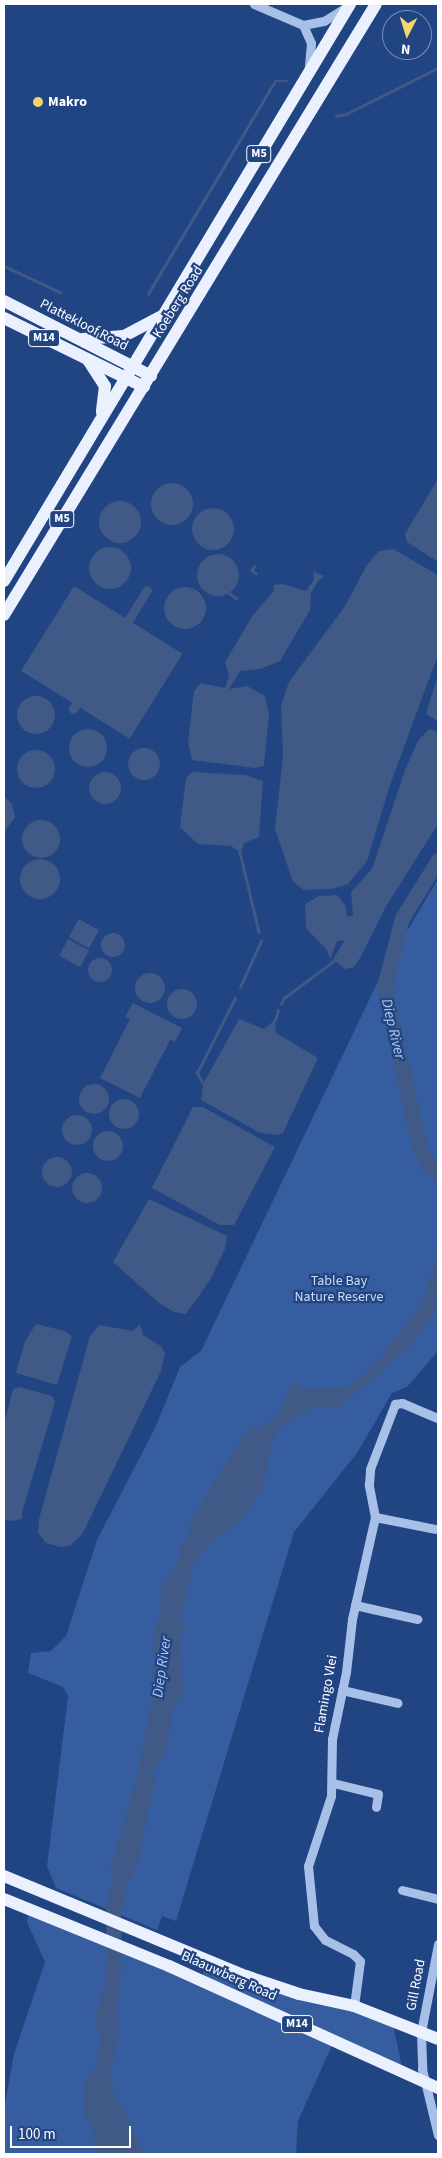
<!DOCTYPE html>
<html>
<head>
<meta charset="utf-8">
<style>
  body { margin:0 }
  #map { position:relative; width:442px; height:2158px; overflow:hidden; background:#214482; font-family:"Source Sans 3",sans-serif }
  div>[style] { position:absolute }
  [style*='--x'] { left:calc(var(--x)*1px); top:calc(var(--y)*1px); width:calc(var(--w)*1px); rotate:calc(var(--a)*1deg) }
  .green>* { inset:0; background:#355da0 }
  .water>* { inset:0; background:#405986; transform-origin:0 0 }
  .round { border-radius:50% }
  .stream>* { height:2.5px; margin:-1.25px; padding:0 1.25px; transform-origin:1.25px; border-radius:1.25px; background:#405986 }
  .canal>* { height:9px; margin:-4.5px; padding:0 4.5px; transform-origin:4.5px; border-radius:4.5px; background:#405986 }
  .river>* { height:15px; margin:-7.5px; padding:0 7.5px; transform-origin:7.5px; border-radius:7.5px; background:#405986 }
  .minor>* { height:9px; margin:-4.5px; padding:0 4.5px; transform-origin:4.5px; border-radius:4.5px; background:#a8c0e8 }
  .major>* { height:12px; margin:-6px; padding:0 6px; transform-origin:6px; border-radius:6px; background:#eaf0fe }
  .dots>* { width:14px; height:14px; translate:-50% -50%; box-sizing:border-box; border:2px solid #214482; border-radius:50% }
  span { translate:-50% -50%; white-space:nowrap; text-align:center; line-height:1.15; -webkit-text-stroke:4.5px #214482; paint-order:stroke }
  .shield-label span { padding:1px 4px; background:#214482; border:1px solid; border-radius:4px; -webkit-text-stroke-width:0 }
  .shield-label { font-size:12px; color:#fff; font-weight:700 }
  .poi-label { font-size:14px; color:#fff; font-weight:700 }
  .left { translate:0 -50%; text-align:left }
  .street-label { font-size:14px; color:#fff }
  .park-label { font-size:14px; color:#ccdcf6 }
  .water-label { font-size:15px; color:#b3caf0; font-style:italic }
  .frame { position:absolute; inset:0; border:5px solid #fff; pointer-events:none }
  .north { position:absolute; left:382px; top:10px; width:50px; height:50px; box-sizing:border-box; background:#214482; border:1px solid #7a8fb4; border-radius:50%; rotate:185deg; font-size:14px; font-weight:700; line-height:20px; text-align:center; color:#fff }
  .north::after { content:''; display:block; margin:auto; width:18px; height:22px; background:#f4d66a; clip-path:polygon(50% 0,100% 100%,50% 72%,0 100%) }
  .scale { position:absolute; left:10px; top:2126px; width:121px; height:22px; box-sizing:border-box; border:2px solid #fff; border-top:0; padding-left:6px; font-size:15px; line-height:18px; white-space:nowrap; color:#fff; -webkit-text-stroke:4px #214482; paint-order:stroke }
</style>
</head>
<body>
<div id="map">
  <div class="green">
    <i style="clip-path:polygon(438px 879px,438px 1351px,407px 1387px,392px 1393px,357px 1453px,294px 1532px,176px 1921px,162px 1916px,157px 1930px,56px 1888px,47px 1866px,68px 1696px,63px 1687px,28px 1673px,31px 1653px,51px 1651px,66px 1636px,97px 1540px,155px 1428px,180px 1367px,201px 1351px,382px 973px)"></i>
    <i style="clip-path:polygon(29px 1909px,334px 2041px,298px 2121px,296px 2154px,4px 2154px,4px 2109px,14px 2054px,45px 1962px,27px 1922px)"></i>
    <i style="clip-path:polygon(206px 1962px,393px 2025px,402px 2067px,202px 1978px)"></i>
  </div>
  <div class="water">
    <i style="clip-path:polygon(438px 479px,438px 562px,407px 542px,405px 534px)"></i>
    <i class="round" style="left:151px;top:483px;width:42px;height:42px"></i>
    <i class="round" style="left:99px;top:501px;width:42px;height:42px"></i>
    <i class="round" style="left:192px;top:508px;width:42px;height:42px"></i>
    <i class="round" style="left:89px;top:547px;width:42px;height:42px"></i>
    <i style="clip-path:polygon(393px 549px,438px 575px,438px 655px,390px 785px,367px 861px,348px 884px,332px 889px,304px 890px,293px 882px,275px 829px,283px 756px,281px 705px,289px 682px,345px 606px,367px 565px,379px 551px)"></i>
    <i class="round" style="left:197px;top:554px;width:42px;height:42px"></i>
    <i style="clip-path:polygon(313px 571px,324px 576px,318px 581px,311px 593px,310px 610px,280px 661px,260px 669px,240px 671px,229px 689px,247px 686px,265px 696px,269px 715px,264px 766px,255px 768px,192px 760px,188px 742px,194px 691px,201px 683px,225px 688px,229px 677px,225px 662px,253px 615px,274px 591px,274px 585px,283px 584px,306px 591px,314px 579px)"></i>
    <i style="left:74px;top:586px;width:128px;height:100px;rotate:32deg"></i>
    <i class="round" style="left:164px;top:587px;width:42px;height:42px"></i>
    <i style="clip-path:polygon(438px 676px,438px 721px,427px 715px,427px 709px)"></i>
    <i class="round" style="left:17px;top:696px;width:38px;height:38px"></i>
    <i class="round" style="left:69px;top:729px;width:38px;height:38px"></i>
    <i style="clip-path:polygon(430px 729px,438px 732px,438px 824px,385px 908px,360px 958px,354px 967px,345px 969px,333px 959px,345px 940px,337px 941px,330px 959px,327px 950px,306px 928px,305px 904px,319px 896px,337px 895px,345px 905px,347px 916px,353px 916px,351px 892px,372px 869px,405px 770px,419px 739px)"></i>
    <i class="round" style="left:128px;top:748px;width:32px;height:32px"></i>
    <i class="round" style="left:17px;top:750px;width:38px;height:38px"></i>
    <i class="round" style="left:89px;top:772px;width:32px;height:32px"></i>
    <i style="clip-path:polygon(192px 772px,246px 775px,263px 781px,259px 837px,244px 843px,241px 853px,231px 846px,198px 844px,180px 827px,186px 778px)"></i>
    <i style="clip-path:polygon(4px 796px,12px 804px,15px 817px,4px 833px)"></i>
    <i class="round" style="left:22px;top:820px;width:38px;height:38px"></i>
    <i class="round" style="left:20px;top:859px;width:40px;height:40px"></i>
    <i style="left:79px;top:919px;width:23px;height:21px;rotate:29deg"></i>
    <i class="round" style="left:101px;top:933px;width:24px;height:24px"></i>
    <i style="left:68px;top:939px;width:24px;height:19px;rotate:28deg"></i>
    <i class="round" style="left:88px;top:958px;width:24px;height:24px"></i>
    <i class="round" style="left:135px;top:973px;width:30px;height:30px"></i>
    <i class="round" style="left:167px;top:989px;width:30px;height:30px"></i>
    <i style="clip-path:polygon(133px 1003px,182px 1028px,175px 1042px,170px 1040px,140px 1098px,100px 1078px,130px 1019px,125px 1017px)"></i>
    <i style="clip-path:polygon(239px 1019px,264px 1029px,275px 1020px,276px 1033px,318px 1058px,283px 1133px,278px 1135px,260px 1133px,201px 1100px,203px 1084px)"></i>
    <i class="round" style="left:79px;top:1084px;width:30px;height:30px"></i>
    <i class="round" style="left:109px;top:1099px;width:30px;height:30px"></i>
    <i style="clip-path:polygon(193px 1107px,203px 1107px,275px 1147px,234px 1225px,220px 1225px,152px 1188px)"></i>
    <i class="round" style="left:62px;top:1115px;width:30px;height:30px"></i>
    <i class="round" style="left:93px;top:1131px;width:30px;height:30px"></i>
    <i class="round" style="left:42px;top:1157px;width:30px;height:30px"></i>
    <i class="round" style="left:72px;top:1173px;width:30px;height:30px"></i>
    <i style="clip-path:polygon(149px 1199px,227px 1236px,225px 1249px,210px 1280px,186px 1314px,174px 1312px,159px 1303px,113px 1262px)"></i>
    <i style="clip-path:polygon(438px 1254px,438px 1305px,414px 1343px,337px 1409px,314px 1407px,276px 1429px,261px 1493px,252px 1501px,246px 1515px,207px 1546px,190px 1569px,191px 1582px,185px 1587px,186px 1597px,179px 1618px,185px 1623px,179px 1653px,183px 1657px,181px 1684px,186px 1690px,175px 1704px,165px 1753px,152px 1772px,155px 1776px,139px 1859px,131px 1879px,125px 1884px,114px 1881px,110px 1871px,136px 1780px,152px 1702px,153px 1668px,158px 1655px,152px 1650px,156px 1622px,163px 1615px,159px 1608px,161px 1589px,179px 1559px,179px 1546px,188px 1537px,192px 1519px,243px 1436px,250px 1426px,258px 1429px,276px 1419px,293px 1382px,303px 1389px,349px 1387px,377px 1361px,421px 1306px)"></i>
    <i style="clip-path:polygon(36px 1324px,65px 1331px,72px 1336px,57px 1385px,16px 1373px,25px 1341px)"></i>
    <i style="clip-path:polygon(140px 1324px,143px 1335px,161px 1346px,165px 1354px,161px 1371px,83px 1533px,70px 1546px,61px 1547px,46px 1543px,38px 1533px,39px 1519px,90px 1336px,99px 1325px,133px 1331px)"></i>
    <i style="clip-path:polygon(19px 1387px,52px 1396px,55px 1402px,22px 1512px,22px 1519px,12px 1521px,4px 1520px,4px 1424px,13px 1389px)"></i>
    <i style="clip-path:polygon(106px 1986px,116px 1999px,119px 2034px,110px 2075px,113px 2090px,145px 2154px,97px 2154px,93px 2128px,86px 2120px,83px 2088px,97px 2064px,100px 2041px,94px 2013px,101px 2006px,99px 1995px)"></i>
  </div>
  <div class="stream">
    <i style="--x:336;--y:116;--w:10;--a:-11"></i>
    <i style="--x:346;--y:114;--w:103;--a:-26.6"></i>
    <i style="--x:4;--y:266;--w:62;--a:24.9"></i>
    <i style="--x:148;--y:294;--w:248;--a:-59.2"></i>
    <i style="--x:275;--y:81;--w:12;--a:0"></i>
    <i style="--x:255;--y:566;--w:5;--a:127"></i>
    <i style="--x:252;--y:570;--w:5;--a:37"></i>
    <i style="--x:229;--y:593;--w:9;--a:36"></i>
    <i style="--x:240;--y:852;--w:82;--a:76.6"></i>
    <i style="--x:240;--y:987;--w:51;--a:-65.5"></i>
    <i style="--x:281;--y:1004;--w:7;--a:-63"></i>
    <i style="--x:284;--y:998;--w:64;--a:-36.7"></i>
    <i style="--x:275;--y:1020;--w:10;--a:-73"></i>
    <i style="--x:203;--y:1084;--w:13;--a:-119"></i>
    <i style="--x:197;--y:1073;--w:84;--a:-63.1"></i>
  </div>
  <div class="canal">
    <i style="--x:122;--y:630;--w:47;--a:-58"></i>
    <i style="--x:73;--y:709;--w:17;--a:-59"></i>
  </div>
  <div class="river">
    <i style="--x:438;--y:860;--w:68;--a:121.8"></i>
    <i style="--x:402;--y:918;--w:71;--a:104.6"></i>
    <i style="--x:384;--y:987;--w:165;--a:77.4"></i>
    <i style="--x:420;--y:1148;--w:19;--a:65"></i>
    <i style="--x:428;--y:1165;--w:13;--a:39"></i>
    <i style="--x:109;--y:2011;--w:54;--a:-84.7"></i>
    <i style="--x:114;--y:1957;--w:50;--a:-91.1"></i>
    <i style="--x:113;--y:1907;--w:46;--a:-74.7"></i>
  </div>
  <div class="minor">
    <i style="--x:254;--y:4;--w:53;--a:23.2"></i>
    <i style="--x:303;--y:25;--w:21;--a:-11"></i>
    <i style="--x:324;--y:21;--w:25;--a:-32"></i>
    <i style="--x:303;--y:25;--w:20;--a:66"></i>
    <i style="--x:311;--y:43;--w:25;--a:95"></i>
    <i style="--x:375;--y:1517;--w:61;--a:11.3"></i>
    <i style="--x:355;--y:1605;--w:64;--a:12.7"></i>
    <i style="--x:342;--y:1690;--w:57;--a:13.1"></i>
    <i style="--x:333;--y:1783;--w:46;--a:13.7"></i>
    <i style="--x:378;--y:1794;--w:13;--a:99"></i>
    <i style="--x:402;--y:1890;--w:37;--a:14"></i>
    <i style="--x:438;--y:1944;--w:90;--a:100.9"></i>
    <i style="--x:421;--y:2032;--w:37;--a:88"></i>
    <i style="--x:422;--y:2069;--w:68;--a:76.4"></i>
    <i style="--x:354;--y:2006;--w:45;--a:-82.4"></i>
    <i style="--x:360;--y:1961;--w:10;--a:-135"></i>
    <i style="--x:353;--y:1954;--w:31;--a:-153"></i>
    <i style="--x:325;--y:1940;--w:18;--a:-128"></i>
    <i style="--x:314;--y:1926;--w:60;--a:-95.7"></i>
    <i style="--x:308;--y:1866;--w:74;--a:-71.8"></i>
    <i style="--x:331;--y:1796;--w:57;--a:-89"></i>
    <i style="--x:332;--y:1739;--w:68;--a:-78.2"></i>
    <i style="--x:346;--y:1672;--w:53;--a:-83.5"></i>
    <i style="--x:352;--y:1619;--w:105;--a:-77.3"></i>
    <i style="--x:375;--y:1517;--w:33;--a:-101"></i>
    <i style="--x:369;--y:1485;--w:16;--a:-86"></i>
    <i style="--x:370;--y:1469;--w:70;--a:-69"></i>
    <i style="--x:395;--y:1404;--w:7;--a:-8"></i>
    <i style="--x:402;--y:1403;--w:39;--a:23"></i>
  </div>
  <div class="major">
    <i style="--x:4;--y:301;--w:165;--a:27"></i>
    <i style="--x:4;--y:318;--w:156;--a:26.2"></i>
    <i style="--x:83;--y:339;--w:41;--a:-4.2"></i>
    <i style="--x:124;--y:336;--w:41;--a:-27.8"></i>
    <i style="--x:88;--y:360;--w:31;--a:57"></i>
    <i style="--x:105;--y:386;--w:26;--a:97"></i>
    <i style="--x:4;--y:581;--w:673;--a:-59.05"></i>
    <i style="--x:4;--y:615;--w:715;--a:-58.67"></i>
    <i style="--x:4;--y:1876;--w:262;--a:22.5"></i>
    <i style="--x:246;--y:1976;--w:56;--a:18.8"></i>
    <i style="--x:299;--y:1994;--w:56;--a:12.3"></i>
    <i style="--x:354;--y:2006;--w:90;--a:21.4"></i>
    <i style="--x:4;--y:1899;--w:178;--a:22.1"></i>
    <i style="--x:169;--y:1966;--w:295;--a:24.4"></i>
  </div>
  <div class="dots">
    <i style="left:38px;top:102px;background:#f4d66a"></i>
  </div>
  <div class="shield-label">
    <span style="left:259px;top:154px">M5</span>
    <span style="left:44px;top:338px">M14</span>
    <span style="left:62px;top:519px">M5</span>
    <span style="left:297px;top:2024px">M14</span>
  </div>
  <div class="poi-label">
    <span class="left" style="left:48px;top:102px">Makro</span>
  </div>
  <div class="street-label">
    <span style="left:178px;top:302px;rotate:-58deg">Koeberg Road</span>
    <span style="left:84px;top:325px;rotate:27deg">Plattekloof Road</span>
    <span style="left:326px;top:1694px;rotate:-80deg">Flamingo Vlei</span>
    <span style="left:229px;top:1976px;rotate:24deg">Blaauwberg Road</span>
    <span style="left:416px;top:1985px;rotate:-79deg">Gill Road</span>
  </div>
  <div class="park-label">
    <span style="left:339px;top:1289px">Table Bay<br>Nature Reserve</span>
  </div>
  <div class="water-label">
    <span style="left:393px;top:1029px;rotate:77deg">Diep River</span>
    <span style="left:162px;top:1667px;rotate:-82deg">Diep River</span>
  </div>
  <div class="frame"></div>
  <div class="north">N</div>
  <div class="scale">100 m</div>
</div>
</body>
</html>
